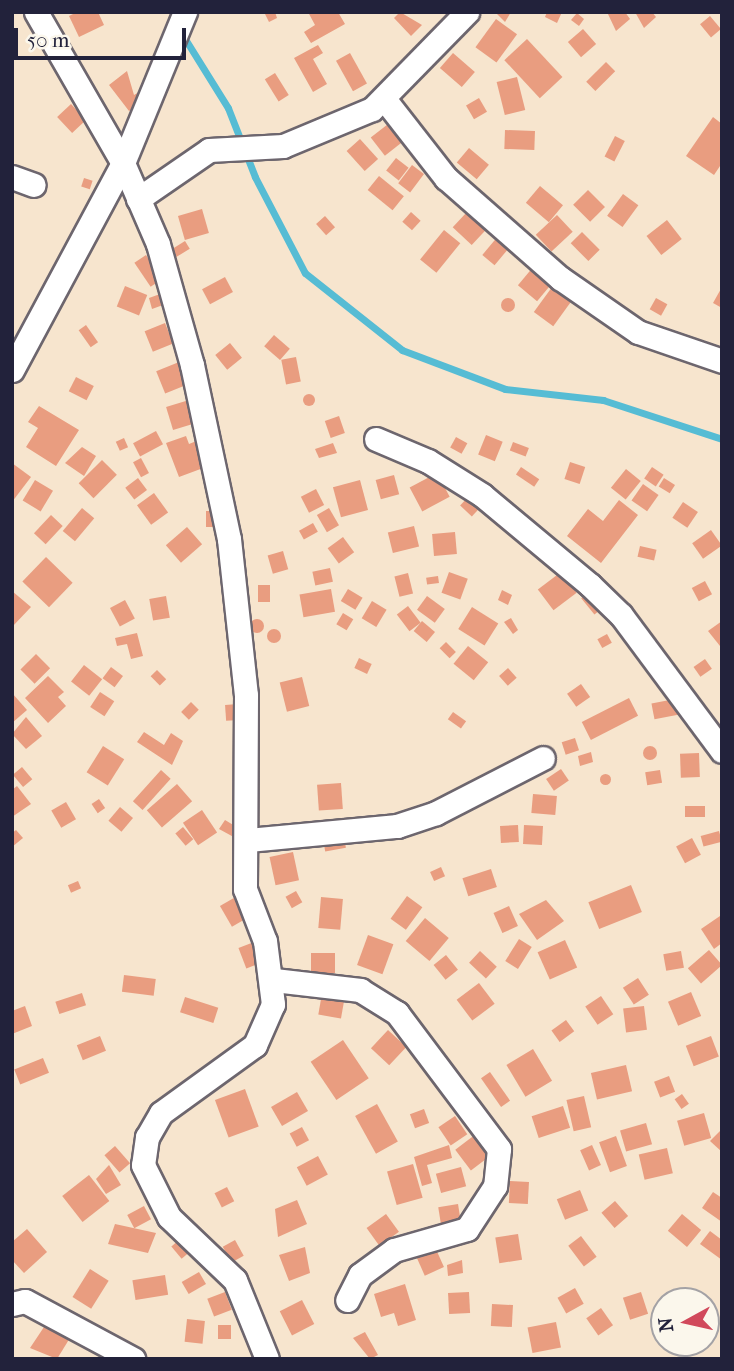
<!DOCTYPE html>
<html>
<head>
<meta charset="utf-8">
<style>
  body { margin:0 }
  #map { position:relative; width:734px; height:1371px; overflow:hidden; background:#f7e5ce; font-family:"IM FELL French Canon",serif }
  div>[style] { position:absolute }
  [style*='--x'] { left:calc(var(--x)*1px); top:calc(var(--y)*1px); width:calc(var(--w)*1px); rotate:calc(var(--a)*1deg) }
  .stream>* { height:7px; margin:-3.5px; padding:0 3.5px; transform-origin:3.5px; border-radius:3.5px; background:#56bcd4 }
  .building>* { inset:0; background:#e99d80; transform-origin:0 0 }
  .round { border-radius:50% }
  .roads { filter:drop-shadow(2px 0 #6d666e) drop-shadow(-2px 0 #6d666e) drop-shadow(0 2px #6d666e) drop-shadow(0 -2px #6d666e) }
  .street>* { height:23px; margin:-11.5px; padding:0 11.5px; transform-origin:11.5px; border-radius:11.5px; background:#fff }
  span { translate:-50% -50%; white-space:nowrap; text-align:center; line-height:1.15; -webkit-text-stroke:7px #fbf7ec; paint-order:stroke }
  .frame { position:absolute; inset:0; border:14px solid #22223b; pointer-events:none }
  .north { position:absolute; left:650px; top:1287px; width:70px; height:70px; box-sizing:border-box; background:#fbf7ec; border:2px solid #a4a2a5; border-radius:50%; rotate:262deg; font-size:19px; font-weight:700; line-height:28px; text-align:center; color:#22223b }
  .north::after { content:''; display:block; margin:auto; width:24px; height:32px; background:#d1495b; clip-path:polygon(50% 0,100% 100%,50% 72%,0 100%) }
  .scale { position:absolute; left:14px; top:28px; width:172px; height:32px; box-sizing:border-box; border:4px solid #22223b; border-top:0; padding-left:9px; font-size:21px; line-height:24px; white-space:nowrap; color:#22223b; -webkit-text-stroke:5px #fbf7ec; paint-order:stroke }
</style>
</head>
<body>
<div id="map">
  <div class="stream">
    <i style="--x:182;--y:34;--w:87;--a:58.1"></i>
    <i style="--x:228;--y:108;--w:74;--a:68.6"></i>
    <i style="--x:255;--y:177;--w:108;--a:62.5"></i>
    <i style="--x:305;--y:273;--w:124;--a:38.4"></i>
    <i style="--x:402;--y:350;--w:110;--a:20.7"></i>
    <i style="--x:505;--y:389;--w:99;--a:6.4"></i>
    <i style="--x:603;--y:400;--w:125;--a:18.1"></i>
  </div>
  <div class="building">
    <i style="clip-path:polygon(77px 12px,98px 12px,104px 25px,79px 37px,69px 16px)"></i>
    <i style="clip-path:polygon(264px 12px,275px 12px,277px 18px,269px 22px)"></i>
    <i style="clip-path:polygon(308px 12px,338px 12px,345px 24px,311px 43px,304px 32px,315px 25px)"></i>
    <i style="clip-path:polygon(400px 12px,422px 25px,411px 36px,394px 18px)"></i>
    <i style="clip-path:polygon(495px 12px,511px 12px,505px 22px)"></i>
    <i style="clip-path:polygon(547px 12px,562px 12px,557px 23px,545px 17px)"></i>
    <i style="clip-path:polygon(607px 12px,625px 12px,630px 19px,616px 31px)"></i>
    <i style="clip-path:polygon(635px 12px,652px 12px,656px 17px,644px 28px)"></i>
    <i style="clip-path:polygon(577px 13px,584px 19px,579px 26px,571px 20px)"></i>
    <i style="left:710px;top:16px;width:17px;height:13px;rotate:50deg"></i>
    <i style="left:496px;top:19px;width:26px;height:35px;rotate:36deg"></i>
    <i style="left:583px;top:29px;width:20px;height:20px;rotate:49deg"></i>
    <i style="left:527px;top:39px;width:52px;height:31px;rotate:47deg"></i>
    <i style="clip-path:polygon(318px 45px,323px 53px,313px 59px,327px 84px,313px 92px,294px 58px)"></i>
    <i style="left:350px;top:53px;width:35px;height:16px;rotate:61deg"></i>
    <i style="left:453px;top:53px;width:29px;height:20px;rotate:41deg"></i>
    <i style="left:606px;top:62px;width:13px;height:28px;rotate:45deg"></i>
    <i style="clip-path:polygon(127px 71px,134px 95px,139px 92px,145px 102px,129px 111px,109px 85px)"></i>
    <i style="left:275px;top:73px;width:26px;height:12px;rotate:58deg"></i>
    <i style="left:517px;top:77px;width:34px;height:21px;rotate:76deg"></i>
    <i style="left:479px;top:98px;width:16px;height:15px;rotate:60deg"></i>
    <i style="left:71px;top:104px;width:22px;height:19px;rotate:47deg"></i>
    <i style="clip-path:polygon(713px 117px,722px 124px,722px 163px,714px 175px,686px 156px)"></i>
    <i style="left:392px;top:121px;width:23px;height:27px;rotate:52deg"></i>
    <i style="left:505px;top:130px;width:30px;height:19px;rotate:2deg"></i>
    <i style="left:615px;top:136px;width:11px;height:23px;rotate:27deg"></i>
    <i style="left:360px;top:139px;width:27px;height:18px;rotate:48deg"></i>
    <i style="left:469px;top:148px;width:26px;height:19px;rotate:40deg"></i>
    <i style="left:396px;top:158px;width:16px;height:16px;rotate:38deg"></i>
    <i style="left:412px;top:165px;width:15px;height:23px;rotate:37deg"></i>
    <i style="left:379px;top:176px;width:32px;height:18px;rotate:39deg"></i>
    <i style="left:84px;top:178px;width:9px;height:9px;rotate:18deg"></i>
    <i style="left:540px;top:186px;width:30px;height:22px;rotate:40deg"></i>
    <i style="left:588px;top:190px;width:24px;height:21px;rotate:45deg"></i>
    <i style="left:623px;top:194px;width:19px;height:27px;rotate:36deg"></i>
    <i style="left:202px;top:209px;width:25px;height:25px;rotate:74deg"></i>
    <i style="left:411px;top:212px;width:13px;height:13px;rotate:42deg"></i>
    <i style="left:467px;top:212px;width:26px;height:21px;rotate:43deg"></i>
    <i style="left:557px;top:215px;width:23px;height:29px;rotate:47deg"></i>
    <i style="left:325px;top:216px;width:15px;height:12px;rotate:48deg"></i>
    <i style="left:667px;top:220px;width:24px;height:26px;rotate:52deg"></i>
    <i style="left:444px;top:230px;width:21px;height:38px;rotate:39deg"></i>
    <i style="left:582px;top:232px;width:25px;height:16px;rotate:45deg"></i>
    <i style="left:499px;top:235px;width:16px;height:26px;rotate:40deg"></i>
    <i style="left:185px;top:241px;width:9px;height:16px;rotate:58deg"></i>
    <i style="left:146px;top:255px;width:29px;height:14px;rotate:56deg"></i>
    <i style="left:534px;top:266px;width:25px;height:25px;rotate:40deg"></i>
    <i style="left:225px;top:277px;width:17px;height:26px;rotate:62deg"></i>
    <i style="left:555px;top:283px;width:24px;height:36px;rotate:36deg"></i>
    <i style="left:125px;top:286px;width:24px;height:22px;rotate:22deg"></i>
    <i style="clip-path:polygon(722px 287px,722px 308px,713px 303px)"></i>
    <i style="clip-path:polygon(160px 294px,163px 305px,152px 309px,149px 298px)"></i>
    <i style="left:656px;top:298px;width:13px;height:13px;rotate:29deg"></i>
    <i class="round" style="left:501px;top:298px;width:14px;height:14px"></i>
    <i style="left:165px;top:323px;width:22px;height:22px;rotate:68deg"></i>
    <i style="left:86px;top:325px;width:21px;height:9px;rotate:55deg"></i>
    <i style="left:274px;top:335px;width:21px;height:15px;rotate:41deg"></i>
    <i style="left:230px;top:343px;width:19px;height:19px;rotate:51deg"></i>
    <i style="left:296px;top:357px;width:25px;height:15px;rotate:79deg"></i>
    <i style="left:184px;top:360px;width:24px;height:30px;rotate:68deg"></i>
    <i style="left:76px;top:377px;width:20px;height:16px;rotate:27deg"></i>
    <i class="round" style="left:303px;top:394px;width:12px;height:12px"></i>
    <i style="left:189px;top:400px;width:24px;height:24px;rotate:73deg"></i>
    <i style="clip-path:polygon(39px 406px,79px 430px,56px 466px,26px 447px,38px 428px,28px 422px)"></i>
    <i style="left:339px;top:416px;width:18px;height:15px;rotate:71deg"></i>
    <i style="left:156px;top:431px;width:15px;height:26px;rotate:62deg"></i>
    <i style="left:486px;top:435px;width:18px;height:21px;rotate:22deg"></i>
    <i style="clip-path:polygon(186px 436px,189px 444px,204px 438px,214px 464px,179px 477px,166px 443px)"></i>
    <i style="left:456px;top:437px;width:13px;height:12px;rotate:29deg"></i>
    <i style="left:124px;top:438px;width:10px;height:9px;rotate:66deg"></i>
    <i style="left:513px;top:442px;width:17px;height:9px;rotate:21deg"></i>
    <i style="clip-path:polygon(333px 443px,337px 453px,319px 458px,315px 449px)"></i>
    <i style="clip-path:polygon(82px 447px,96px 456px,84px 476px,65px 463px)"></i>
    <i style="left:141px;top:458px;width:17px;height:9px;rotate:62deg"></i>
    <i style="left:102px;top:460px;width:21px;height:33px;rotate:45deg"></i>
    <i style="left:570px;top:462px;width:16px;height:18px;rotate:18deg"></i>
    <i style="clip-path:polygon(12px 463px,31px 477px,12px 502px)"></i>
    <i style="left:521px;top:467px;width:22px;height:9px;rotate:34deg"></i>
    <i style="left:652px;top:467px;width:14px;height:14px;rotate:34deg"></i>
    <i style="left:626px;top:469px;width:19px;height:24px;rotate:39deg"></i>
    <i style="left:437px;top:473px;width:27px;height:31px;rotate:62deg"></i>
    <i style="left:394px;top:475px;width:20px;height:19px;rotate:75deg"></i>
    <i style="left:138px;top:478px;width:15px;height:16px;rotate:53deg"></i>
    <i style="left:664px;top:478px;width:13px;height:10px;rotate:32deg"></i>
    <i style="left:35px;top:480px;width:21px;height:24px;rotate:31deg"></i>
    <i style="left:360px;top:480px;width:31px;height:28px;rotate:75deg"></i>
    <i style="left:643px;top:484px;width:19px;height:20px;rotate:35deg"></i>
    <i style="left:316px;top:489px;width:18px;height:17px;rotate:63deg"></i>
    <i style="left:154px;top:493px;width:24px;height:21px;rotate:54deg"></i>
    <i style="left:469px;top:496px;width:16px;height:13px;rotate:43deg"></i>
    <i style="clip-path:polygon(619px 500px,638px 515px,601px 563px,567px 536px,588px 509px,603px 521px)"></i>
    <i style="left:683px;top:502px;width:18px;height:19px;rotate:34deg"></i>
    <i style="left:82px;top:508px;width:16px;height:30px;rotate:40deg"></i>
    <i style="left:329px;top:508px;width:20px;height:14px;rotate:60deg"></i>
    <i style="left:219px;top:511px;width:16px;height:13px;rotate:90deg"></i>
    <i style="left:51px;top:515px;width:16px;height:25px;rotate:43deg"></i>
    <i style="left:313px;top:523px;width:10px;height:16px;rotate:61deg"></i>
    <i style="left:414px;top:526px;width:21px;height:27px;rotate:76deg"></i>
    <i style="left:187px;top:527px;width:23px;height:28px;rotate:49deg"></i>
    <i style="left:711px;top:530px;width:19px;height:23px;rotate:55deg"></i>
    <i style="left:455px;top:532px;width:22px;height:23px;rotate:85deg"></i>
    <i style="left:343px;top:537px;width:19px;height:19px;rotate:54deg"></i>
    <i style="left:640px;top:546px;width:17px;height:11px;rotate:13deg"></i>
    <i style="left:283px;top:551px;width:19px;height:16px;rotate:74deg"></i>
    <i style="left:46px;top:557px;width:37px;height:34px;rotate:44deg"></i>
    <i style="left:330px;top:568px;width:14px;height:18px;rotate:78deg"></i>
    <i style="left:449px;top:572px;width:20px;height:22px;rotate:20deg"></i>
    <i style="left:561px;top:572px;width:26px;height:29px;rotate:53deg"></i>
    <i style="left:408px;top:573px;width:21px;height:14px;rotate:76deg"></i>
    <i style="left:438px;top:576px;width:7px;height:12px;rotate:82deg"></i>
    <i style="left:705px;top:581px;width:15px;height:15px;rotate:62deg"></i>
    <i style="left:258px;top:585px;width:12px;height:17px"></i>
    <i style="left:331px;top:589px;width:23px;height:32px;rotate:80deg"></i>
    <i style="left:348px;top:589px;width:17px;height:14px;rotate:31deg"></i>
    <i style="clip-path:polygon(502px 590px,512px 595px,508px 605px,498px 600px)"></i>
    <i style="clip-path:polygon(12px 591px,31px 607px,12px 627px)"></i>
    <i style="left:589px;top:592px;width:21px;height:10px;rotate:51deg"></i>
    <i style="left:166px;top:596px;width:22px;height:17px;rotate:80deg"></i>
    <i style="left:427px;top:596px;width:22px;height:17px;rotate:36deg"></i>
    <i style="left:125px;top:600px;width:21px;height:17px;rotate:62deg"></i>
    <i style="left:372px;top:601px;width:17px;height:20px;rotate:31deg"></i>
    <i style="left:408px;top:606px;width:21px;height:14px;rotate:53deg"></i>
    <i style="left:472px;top:607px;width:31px;height:26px;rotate:32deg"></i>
    <i style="left:343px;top:613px;width:12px;height:13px;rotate:31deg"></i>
    <i style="clip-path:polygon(511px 618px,518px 630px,513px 634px,504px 622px)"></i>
    <i class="round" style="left:250px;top:619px;width:14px;height:14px"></i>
    <i style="left:422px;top:621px;width:17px;height:13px;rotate:40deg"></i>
    <i style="clip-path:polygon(722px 621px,722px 645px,720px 646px,708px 631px)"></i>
    <i class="round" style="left:267px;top:629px;width:14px;height:14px"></i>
    <i style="clip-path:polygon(137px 633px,143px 656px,131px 659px,127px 644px,117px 646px,115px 638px)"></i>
    <i style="left:607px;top:634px;width:10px;height:11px;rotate:61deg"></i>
    <i style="left:446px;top:642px;width:14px;height:9px;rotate:45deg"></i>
    <i style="left:468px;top:646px;width:26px;height:23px;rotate:39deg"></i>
    <i style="left:36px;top:654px;width:20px;height:22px;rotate:45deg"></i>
    <i style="left:359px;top:658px;width:14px;height:11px;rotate:25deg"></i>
    <i style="left:705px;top:659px;width:12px;height:14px;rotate:55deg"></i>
    <i style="left:84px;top:665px;width:23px;height:21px;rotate:38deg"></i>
    <i style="left:111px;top:667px;width:15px;height:14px;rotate:37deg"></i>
    <i style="left:508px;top:668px;width:13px;height:12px;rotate:48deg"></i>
    <i style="left:157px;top:670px;width:13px;height:9px;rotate:45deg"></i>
    <i style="clip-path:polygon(48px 676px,64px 692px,58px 697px,66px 706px,48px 723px,25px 698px)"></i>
    <i style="left:302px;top:677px;width:30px;height:23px;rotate:76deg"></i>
    <i style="left:581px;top:684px;width:16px;height:17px;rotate:55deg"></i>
    <i style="left:100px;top:692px;width:17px;height:18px;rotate:33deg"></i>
    <i style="clip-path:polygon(12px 693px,27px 710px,12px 723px)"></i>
    <i style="left:629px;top:698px;width:20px;height:53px;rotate:63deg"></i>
    <i style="left:675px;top:699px;width:16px;height:24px;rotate:79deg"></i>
    <i style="left:191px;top:702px;width:11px;height:14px;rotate:45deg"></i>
    <i style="left:238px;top:704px;width:16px;height:13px;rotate:86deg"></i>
    <i style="left:453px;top:712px;width:16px;height:9px;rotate:35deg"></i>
    <i style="clip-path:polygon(26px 717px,42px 736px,26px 749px,12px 734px)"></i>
    <i style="clip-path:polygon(144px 732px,164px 745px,171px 733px,183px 741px,172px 765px,137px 742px)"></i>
    <i style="left:575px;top:738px;width:13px;height:14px;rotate:72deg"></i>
    <i class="round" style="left:643px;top:746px;width:14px;height:14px"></i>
    <i style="left:103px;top:746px;width:25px;height:31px;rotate:32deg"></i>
    <i style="clip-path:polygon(591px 752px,593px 762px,580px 766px,578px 756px)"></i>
    <i style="left:699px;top:753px;width:24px;height:19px;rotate:88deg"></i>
    <i style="left:22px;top:767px;width:16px;height:12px;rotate:50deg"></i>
    <i style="left:561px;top:769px;width:14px;height:18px;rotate:56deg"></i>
    <i style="left:161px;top:770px;width:13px;height:42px;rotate:42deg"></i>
    <i style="left:660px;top:770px;width:13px;height:15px;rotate:81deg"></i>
    <i class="round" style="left:599.5px;top:773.5px;width:11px;height:11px"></i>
    <i style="left:341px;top:783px;width:26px;height:24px;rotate:86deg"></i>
    <i style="left:177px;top:784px;width:23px;height:40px;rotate:49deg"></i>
    <i style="clip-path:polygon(17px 786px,31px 804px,12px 817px,12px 790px)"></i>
    <i style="left:533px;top:794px;width:24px;height:19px;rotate:5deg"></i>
    <i style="left:99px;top:799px;width:11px;height:9px;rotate:56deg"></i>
    <i style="left:66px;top:802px;width:20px;height:17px;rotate:60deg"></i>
    <i style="left:705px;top:806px;width:11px;height:20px;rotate:90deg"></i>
    <i style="left:120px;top:807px;width:17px;height:18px;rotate:40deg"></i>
    <i style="left:202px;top:810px;width:27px;height:23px;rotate:56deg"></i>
    <i style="clip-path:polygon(225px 820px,245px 832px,241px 841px,219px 829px)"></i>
    <i style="left:518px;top:825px;width:17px;height:18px;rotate:87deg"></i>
    <i style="left:524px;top:825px;width:19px;height:19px;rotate:3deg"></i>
    <i style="left:183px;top:827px;width:16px;height:10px;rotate:50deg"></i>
    <i style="clip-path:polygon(16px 830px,23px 838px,12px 847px,12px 833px)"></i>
    <i style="left:719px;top:831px;width:11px;height:19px;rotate:75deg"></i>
    <i style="left:344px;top:837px;width:11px;height:21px;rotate:80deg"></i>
    <i style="left:692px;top:838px;width:19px;height:18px;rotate:62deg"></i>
    <i style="left:293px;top:852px;width:29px;height:24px;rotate:78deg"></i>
    <i style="left:441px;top:867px;width:10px;height:12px;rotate:66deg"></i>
    <i style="left:491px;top:869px;width:19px;height:30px;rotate:72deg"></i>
    <i style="left:78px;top:881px;width:8px;height:11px;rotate:67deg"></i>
    <i style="left:631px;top:885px;width:29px;height:46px;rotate:68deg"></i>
    <i style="left:296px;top:891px;width:13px;height:12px;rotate:61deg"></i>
    <i style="left:239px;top:895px;width:24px;height:22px;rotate:60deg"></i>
    <i style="left:407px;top:896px;width:19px;height:28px;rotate:36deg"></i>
    <i style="left:321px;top:897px;width:22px;height:31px;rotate:5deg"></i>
    <i style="clip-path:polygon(546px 900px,564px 921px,537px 940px,519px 914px)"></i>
    <i style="left:509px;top:906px;width:22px;height:17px;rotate:66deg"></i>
    <i style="clip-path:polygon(720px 916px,722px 943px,714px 949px,701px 929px)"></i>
    <i style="left:425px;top:918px;width:31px;height:30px;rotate:40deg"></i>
    <i style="left:368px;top:935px;width:27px;height:32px;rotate:20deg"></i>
    <i style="left:519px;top:939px;width:15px;height:26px;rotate:32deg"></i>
    <i style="left:259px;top:940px;width:22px;height:22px;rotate:69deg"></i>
    <i style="left:565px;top:940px;width:30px;height:30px;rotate:66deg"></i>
    <i style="left:709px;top:950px;width:20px;height:28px;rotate:49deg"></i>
    <i style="left:480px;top:951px;width:23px;height:16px;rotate:43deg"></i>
    <i style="left:681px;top:951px;width:17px;height:18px;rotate:80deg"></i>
    <i style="left:311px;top:953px;width:24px;height:20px"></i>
    <i style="left:446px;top:955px;width:19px;height:16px;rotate:51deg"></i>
    <i style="left:124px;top:975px;width:32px;height:17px;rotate:7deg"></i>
    <i style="left:638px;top:978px;width:20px;height:18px;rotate:57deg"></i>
    <i style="left:479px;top:983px;width:26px;height:28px;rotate:53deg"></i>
    <i style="left:323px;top:988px;width:23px;height:27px;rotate:10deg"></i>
    <i style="left:691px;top:992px;width:26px;height:25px;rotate:67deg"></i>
    <i style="left:82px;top:993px;width:13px;height:28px;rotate:72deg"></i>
    <i style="left:601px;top:996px;width:22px;height:19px;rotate:56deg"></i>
    <i style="left:185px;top:997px;width:35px;height:16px;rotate:18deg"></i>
    <i style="clip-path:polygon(25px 1006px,32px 1026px,12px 1034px,12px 1011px)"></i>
    <i style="left:644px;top:1006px;width:24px;height:21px;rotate:83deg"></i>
    <i style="left:566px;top:1020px;width:14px;height:18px;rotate:54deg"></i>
    <i style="left:388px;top:1030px;width:25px;height:25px;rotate:43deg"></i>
    <i style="left:100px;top:1036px;width:16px;height:25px;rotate:68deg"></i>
    <i style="left:711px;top:1036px;width:22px;height:27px;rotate:69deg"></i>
    <i style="left:343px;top:1040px;width:46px;height:39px;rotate:56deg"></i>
    <i style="left:533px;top:1049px;width:37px;height:31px;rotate:59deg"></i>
    <i style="left:43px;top:1058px;width:16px;height:31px;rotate:68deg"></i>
    <i style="left:626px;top:1065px;width:27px;height:36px;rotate:77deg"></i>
    <i style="left:490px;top:1072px;width:35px;height:11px;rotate:55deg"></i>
    <i style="left:669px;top:1076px;width:17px;height:16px;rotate:69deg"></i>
    <i style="left:245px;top:1089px;width:40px;height:32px;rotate:70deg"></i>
    <i style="left:297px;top:1092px;width:22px;height:30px;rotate:60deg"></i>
    <i style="left:682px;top:1094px;width:12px;height:9px;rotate:55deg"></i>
    <i style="left:584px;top:1096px;width:32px;height:18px;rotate:77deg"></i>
    <i style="left:377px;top:1104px;width:43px;height:25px;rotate:61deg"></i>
    <i style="left:563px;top:1106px;width:23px;height:33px;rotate:72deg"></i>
    <i style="left:424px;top:1109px;width:15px;height:15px;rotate:70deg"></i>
    <i style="left:704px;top:1113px;width:26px;height:28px;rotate:74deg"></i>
    <i style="left:455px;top:1116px;width:22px;height:20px;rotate:56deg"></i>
    <i style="left:646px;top:1123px;width:22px;height:27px;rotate:74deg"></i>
    <i style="left:302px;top:1127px;width:15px;height:14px;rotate:62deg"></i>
    <i style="clip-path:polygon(722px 1129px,722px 1152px,710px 1141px)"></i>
    <i style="left:476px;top:1134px;width:26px;height:26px;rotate:53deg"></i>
    <i style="left:616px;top:1136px;width:32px;height:18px;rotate:70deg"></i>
    <i style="clip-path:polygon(449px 1145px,452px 1158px,427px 1165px,432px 1183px,422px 1186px,414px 1157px)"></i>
    <i style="left:592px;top:1145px;width:22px;height:13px;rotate:66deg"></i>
    <i style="left:115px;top:1146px;width:23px;height:14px;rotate:49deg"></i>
    <i style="left:667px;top:1148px;width:26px;height:29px;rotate:77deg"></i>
    <i style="left:318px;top:1156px;width:21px;height:24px;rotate:62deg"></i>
    <i style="left:413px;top:1164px;width:35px;height:27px;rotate:74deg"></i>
    <i style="clip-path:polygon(109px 1165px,121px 1185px,106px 1194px,96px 1179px)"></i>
    <i style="left:461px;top:1167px;width:20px;height:26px;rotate:75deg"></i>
    <i style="left:89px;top:1175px;width:33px;height:34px;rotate:52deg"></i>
    <i style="left:510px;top:1181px;width:19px;height:22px;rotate:3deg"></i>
    <i style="left:227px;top:1187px;width:16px;height:14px;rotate:63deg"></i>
    <i style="left:580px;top:1190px;width:22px;height:25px;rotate:68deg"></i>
    <i style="clip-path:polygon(713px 1192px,722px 1198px,722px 1222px,702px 1208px)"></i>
    <i style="clip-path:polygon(297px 1200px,307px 1224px,278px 1237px,275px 1209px)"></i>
    <i style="left:615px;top:1201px;width:20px;height:18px;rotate:49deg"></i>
    <i style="left:458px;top:1204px;width:18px;height:20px;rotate:81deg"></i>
    <i style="left:144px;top:1206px;width:15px;height:19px;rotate:62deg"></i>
    <i style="left:386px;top:1214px;width:22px;height:24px;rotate:54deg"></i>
    <i style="left:682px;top:1214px;width:25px;height:22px;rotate:40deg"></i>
    <i style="clip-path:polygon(115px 1224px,156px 1233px,148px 1253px,108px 1244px)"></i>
    <i style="clip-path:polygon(27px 1229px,47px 1252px,24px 1273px,12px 1260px,12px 1242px)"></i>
    <i style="clip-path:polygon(710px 1231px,722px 1240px,722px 1260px,700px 1244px)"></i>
    <i style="left:518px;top:1234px;width:26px;height:23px;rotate:81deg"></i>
    <i style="left:581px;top:1236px;width:26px;height:16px;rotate:53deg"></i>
    <i style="left:179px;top:1240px;width:16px;height:10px;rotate:50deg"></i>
    <i style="left:235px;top:1240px;width:18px;height:14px;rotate:61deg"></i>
    <i style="clip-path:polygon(305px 1247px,310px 1273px,289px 1281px,279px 1255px)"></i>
    <i style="left:435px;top:1247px;width:22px;height:21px;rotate:66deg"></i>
    <i style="clip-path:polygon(462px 1260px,463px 1273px,448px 1276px,447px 1265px)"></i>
    <i style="left:90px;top:1269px;width:22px;height:33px;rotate:32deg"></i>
    <i style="left:199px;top:1272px;width:14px;height:20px;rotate:60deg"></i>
    <i style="left:165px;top:1275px;width:20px;height:33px;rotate:81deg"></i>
    <i style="clip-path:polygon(405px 1284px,416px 1320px,398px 1326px,394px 1313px,381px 1317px,374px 1294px)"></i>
    <i style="left:575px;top:1288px;width:18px;height:20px;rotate:61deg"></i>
    <i style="left:225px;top:1292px;width:19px;height:19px;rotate:69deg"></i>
    <i style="left:469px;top:1292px;width:21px;height:21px;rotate:87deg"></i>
    <i style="left:641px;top:1292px;width:23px;height:19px;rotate:72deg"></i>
    <i style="left:302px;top:1300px;width:27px;height:25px;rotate:63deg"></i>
    <i style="left:492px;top:1304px;width:21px;height:22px;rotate:3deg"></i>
    <i style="left:601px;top:1308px;width:21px;height:18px;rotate:55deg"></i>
    <i style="clip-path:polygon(50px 1318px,73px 1333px,57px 1359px,30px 1348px)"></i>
    <i style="left:187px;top:1319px;width:18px;height:23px;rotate:6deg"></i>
    <i style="left:556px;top:1322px;width:26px;height:29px;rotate:79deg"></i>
    <i style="left:218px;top:1325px;width:13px;height:14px"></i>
    <i style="clip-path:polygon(365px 1332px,378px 1355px,370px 1359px,353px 1338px)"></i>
  </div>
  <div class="roads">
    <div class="street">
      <i style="--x:36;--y:12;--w:174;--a:60.1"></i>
      <i style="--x:123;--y:163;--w:88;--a:66.6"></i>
      <i style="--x:158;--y:244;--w:126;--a:74.3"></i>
      <i style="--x:192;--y:365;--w:178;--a:78"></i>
      <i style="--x:229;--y:539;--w:157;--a:83.8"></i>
      <i style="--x:246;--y:695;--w:194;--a:90.3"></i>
      <i style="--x:245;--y:889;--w:56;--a:69"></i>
      <i style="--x:265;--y:941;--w:64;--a:82.8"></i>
      <i style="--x:273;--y:1004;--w:45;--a:113.7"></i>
      <i style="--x:255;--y:1045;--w:116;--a:144.1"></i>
      <i style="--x:161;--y:1113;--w:28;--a:120"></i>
      <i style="--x:147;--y:1137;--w:28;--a:98"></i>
      <i style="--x:143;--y:1165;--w:58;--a:63.4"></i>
      <i style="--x:169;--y:1217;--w:91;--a:43.7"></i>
      <i style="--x:235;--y:1280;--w:85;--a:67.9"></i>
      <i style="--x:385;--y:100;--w:99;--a:52"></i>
      <i style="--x:446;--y:178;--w:152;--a:41.3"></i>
      <i style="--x:560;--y:278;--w:95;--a:34.7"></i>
      <i style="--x:638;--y:332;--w:89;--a:19"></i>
      <i style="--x:12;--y:177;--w:23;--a:20"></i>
      <i style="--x:138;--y:199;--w:86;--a:-34.6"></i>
      <i style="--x:209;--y:150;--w:74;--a:-3.1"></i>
      <i style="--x:283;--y:146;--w:96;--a:-22.6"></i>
      <i style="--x:372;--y:109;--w:136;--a:-45.6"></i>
      <i style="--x:12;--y:370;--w:235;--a:-61.8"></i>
      <i style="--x:123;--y:163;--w:163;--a:-67.7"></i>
      <i style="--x:376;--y:439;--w:56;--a:22.9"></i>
      <i style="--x:428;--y:461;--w:64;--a:32.2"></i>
      <i style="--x:482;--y:495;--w:141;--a:39.8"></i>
      <i style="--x:590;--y:585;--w:43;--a:44.1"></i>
      <i style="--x:621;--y:615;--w:169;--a:53.4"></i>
      <i style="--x:248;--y:840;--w:150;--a:-5.4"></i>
      <i style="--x:397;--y:826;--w:41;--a:-18.4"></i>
      <i style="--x:436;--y:813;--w:120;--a:-27.2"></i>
      <i style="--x:274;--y:980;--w:87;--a:6.6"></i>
      <i style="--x:360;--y:990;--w:44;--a:31.9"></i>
      <i style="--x:397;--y:1013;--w:170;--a:53.1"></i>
      <i style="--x:499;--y:1149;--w:37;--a:96"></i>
      <i style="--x:495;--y:1186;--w:51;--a:123.1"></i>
      <i style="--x:467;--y:1229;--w:76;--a:164"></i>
      <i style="--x:394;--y:1250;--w:42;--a:143.7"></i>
      <i style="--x:360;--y:1275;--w:28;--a:117"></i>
      <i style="--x:12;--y:1304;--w:13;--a:-13"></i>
      <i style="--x:25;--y:1301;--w:123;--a:28.2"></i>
    </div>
  </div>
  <div class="frame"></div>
  <div class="north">N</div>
  <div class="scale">50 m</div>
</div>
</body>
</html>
